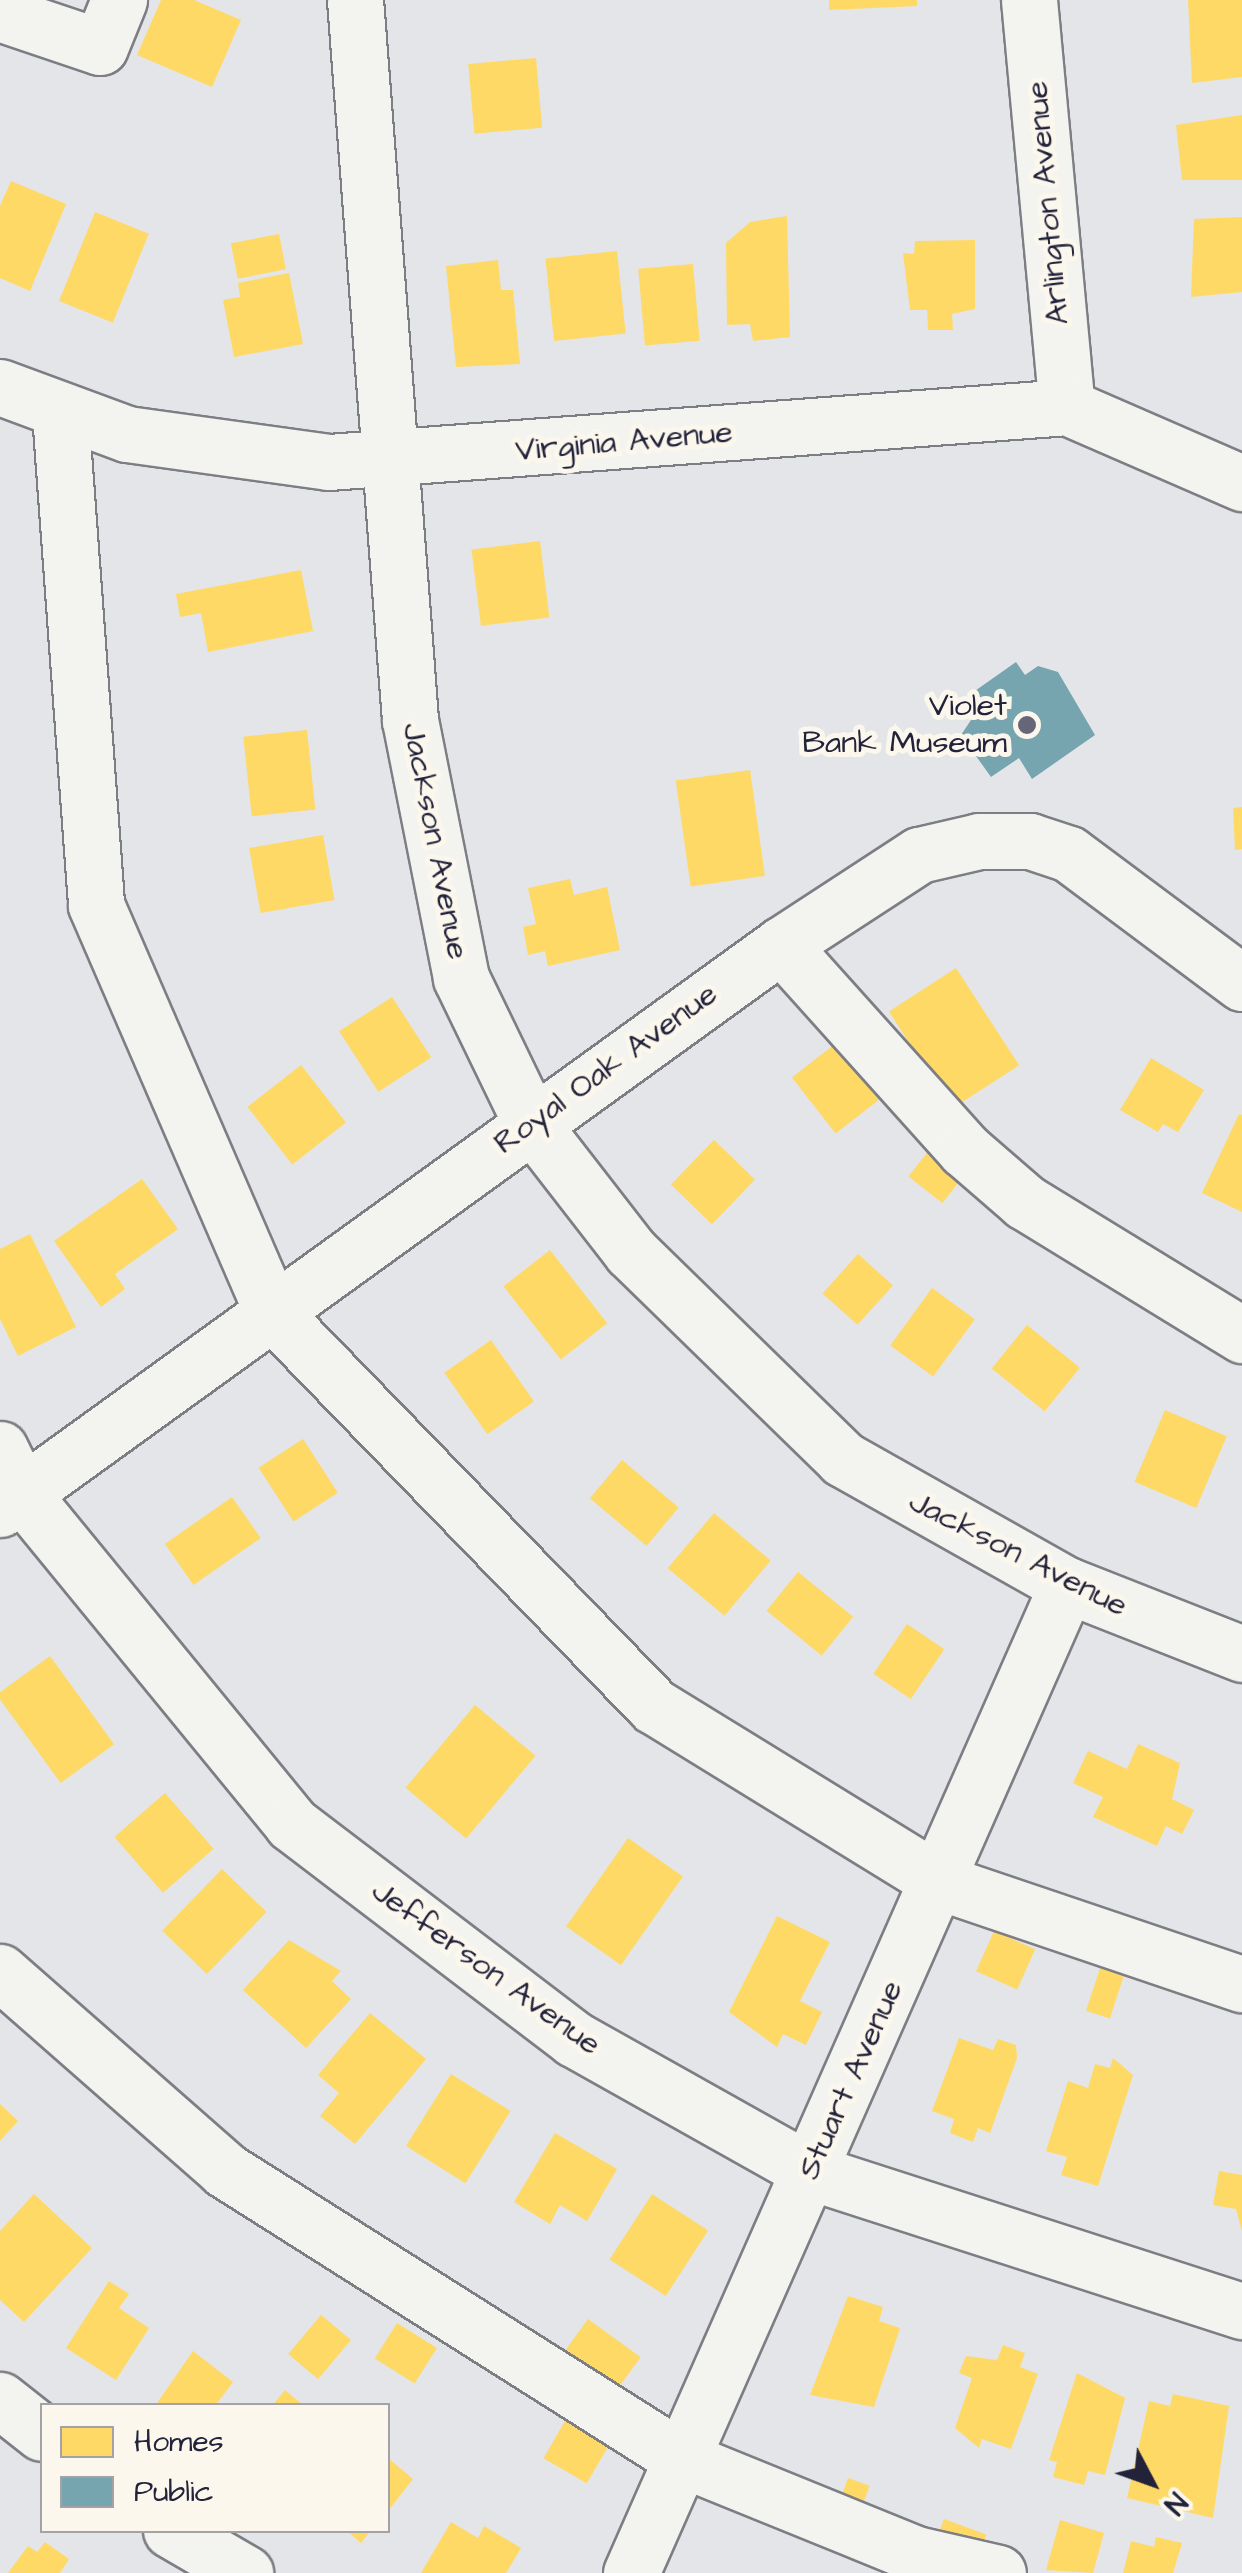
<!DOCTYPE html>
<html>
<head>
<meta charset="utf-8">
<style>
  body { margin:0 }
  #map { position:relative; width:1242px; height:2573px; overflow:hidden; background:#e3e5e8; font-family:"Architects Daughter",sans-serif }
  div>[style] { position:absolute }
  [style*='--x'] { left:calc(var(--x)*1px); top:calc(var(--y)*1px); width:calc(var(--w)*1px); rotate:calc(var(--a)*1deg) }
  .homes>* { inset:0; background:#ffd966; transform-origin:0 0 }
  .public>* { inset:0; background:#76a5af }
  .roads { filter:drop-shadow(2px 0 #7d7e84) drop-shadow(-2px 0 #7d7e84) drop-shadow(0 2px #7d7e84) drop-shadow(0 -2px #7d7e84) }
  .minor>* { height:55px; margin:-27.5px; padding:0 27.5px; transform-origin:27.5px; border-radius:27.5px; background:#f3f3f0 }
  .dots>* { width:28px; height:28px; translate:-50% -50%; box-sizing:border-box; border:5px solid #fbf7ec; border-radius:50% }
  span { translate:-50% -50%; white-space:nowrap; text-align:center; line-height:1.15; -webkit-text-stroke:10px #fbf7ec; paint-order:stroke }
  .street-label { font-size:32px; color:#22223b }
  .poi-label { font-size:32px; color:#22223b }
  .right { translate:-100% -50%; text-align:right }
  .legend { position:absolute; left:40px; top:2403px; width:350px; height:130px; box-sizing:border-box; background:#fbf7ec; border:2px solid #a4a2a5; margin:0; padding:12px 18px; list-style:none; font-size:30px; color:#22223b }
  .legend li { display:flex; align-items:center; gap:20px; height:50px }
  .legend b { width:50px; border:2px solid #a4a2a5 }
  .north { position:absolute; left:1102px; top:2433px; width:100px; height:100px; -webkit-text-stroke:8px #fbf7ec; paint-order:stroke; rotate:131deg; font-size:28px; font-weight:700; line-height:40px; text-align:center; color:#22223b }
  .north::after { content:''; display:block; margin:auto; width:35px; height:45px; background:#22223b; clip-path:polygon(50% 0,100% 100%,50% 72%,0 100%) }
</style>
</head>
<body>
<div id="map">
  <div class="homes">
    <i style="clip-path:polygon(161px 0,194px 0,241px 20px,212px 87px,137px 55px)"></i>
    <i style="clip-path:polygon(829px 0,917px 0,917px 6px,829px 10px)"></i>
    <i style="clip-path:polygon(1188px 0,1242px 0,1242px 77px,1192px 83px)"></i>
    <i style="left:536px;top:58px;width:70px;height:68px;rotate:85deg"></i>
    <i style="clip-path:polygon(1242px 115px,1242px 180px,1182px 180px,1176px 125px)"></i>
    <i style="clip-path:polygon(11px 181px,66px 204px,30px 291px,0 278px,0 206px)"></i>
    <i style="left:95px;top:212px;width:58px;height:96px;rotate:22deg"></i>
    <i style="clip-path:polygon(787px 216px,790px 337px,753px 341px,750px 324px,727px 325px,726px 243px,750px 222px)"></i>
    <i style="clip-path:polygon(1242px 217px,1242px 292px,1191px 297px,1194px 219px)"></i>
    <i style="left:279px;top:234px;width:36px;height:49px;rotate:79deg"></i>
    <i style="clip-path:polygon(975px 240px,975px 309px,952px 314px,953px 330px,928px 330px,927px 310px,910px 310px,903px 253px,914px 254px,915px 241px)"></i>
    <i style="left:617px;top:251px;width:83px;height:72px;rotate:84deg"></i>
    <i style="clip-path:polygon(498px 260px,501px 290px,513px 290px,520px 364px,456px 367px,446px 266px)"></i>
    <i style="left:693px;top:264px;width:77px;height:55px;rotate:85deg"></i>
    <i style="clip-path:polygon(289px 273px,303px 344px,234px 357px,223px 300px,240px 297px,238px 283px)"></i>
    <i style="left:540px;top:541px;width:77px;height:69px;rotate:83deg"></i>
    <i style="clip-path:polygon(301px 570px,313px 631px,208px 652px,201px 613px,180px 617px,176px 594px)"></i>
    <i style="left:307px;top:730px;width:80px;height:64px;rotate:84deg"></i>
    <i style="left:750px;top:770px;width:107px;height:75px;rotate:82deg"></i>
    <i style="clip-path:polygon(1242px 807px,1242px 849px,1235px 850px,1233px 808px)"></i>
    <i style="left:323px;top:835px;width:66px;height:75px;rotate:80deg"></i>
    <i style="clip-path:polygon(570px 879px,574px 895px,607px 887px,620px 950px,548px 966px,545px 951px,528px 955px,523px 927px,536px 924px,528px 888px)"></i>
    <i style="left:956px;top:968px;width:116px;height:80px;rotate:57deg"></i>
    <i style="left:392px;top:997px;width:72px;height:63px;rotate:57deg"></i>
    <i style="left:840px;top:1040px;width:71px;height:61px;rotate:52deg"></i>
    <i style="clip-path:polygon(1151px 1058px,1204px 1090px,1178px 1132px,1163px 1124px,1158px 1132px,1120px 1110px)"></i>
    <i style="left:301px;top:1065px;width:73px;height:68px;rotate:52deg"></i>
    <i style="clip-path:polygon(1239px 1114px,1242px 1115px,1242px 1212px,1202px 1193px)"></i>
    <i style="left:714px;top:1140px;width:57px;height:62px;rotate:44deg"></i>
    <i style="left:930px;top:1149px;width:43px;height:35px;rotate:38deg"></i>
    <i style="clip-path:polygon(142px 1179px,178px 1229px,115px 1274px,125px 1289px,101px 1307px,54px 1241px)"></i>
    <i style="clip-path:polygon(30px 1234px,76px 1327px,18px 1356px,0 1319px,0 1249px)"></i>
    <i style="left:550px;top:1250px;width:93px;height:59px;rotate:52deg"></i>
    <i style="left:858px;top:1254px;width:47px;height:53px;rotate:42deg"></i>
    <i style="left:932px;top:1288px;width:53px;height:71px;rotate:36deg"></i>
    <i style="left:1027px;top:1325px;width:68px;height:56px;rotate:39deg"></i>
    <i style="left:491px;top:1340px;width:75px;height:57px;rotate:55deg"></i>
    <i style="left:1165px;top:1410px;width:67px;height:78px;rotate:23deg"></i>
    <i style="left:303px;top:1439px;width:64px;height:53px;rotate:57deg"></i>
    <i style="left:622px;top:1460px;width:74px;height:50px;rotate:40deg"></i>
    <i style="left:232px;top:1497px;width:50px;height:82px;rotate:55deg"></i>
    <i style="left:714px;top:1513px;width:74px;height:72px;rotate:40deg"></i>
    <i style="left:798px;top:1572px;width:71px;height:50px;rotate:39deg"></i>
    <i style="left:907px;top:1624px;width:45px;height:60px;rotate:34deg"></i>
    <i style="left:50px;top:1656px;width:109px;height:66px;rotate:54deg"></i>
    <i style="left:475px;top:1705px;width:79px;height:108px;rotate:40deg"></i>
    <i style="clip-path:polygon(1138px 1744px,1180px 1763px,1172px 1799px,1194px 1810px,1182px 1834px,1166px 1826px,1157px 1846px,1093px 1817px,1103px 1797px,1073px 1783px,1088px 1751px,1127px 1769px)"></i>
    <i style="left:165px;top:1793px;width:74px;height:67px;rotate:49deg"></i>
    <i style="left:628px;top:1838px;width:67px;height:108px;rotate:35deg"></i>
    <i style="left:222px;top:1869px;width:62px;height:86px;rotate:44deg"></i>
    <i style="clip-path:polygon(777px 1916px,830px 1942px,800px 2001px,822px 2012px,806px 2045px,783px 2034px,777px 2047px,729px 2012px)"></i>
    <i style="left:994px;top:1931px;width:45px;height:44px;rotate:24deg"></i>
    <i style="clip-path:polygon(289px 1940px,341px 1971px,332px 1981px,351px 1999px,306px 2048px,243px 1990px)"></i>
    <i style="left:1100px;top:1968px;width:25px;height:45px;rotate:18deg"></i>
    <i style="clip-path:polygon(370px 2013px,426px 2059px,355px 2144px,320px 2116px,339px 2093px,318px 2075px)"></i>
    <i style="clip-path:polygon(959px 2038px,993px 2050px,998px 2039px,1016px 2045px,1017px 2058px,990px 2133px,978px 2128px,973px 2142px,950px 2133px,954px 2119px,932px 2111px)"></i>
    <i style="clip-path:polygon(1113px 2058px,1133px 2075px,1098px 2186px,1061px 2175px,1067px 2157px,1046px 2151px,1068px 2081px,1088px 2088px,1095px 2064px,1110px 2068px)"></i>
    <i style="left:451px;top:2074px;width:70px;height:85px;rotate:32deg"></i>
    <i style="clip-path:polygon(0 2104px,18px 2121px,0 2141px)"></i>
    <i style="clip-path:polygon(555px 2133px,617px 2169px,587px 2221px,560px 2205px,550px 2224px,514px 2202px)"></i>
    <i style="clip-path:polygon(1219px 2171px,1242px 2175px,1242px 2231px,1236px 2209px,1213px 2205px)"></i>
    <i style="clip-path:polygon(34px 2194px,92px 2248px,24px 2322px,0 2300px,0 2231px)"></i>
    <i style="left:652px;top:2194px;width:67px;height:78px;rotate:33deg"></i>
    <i style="clip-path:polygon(109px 2281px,129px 2294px,119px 2308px,149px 2328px,116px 2380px,66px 2348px)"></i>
    <i style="clip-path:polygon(848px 2296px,883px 2307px,879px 2321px,900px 2328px,874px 2407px,810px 2395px)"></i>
    <i style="left:321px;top:2315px;width:39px;height:51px;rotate:40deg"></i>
    <i style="left:588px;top:2319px;width:65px;height:53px;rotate:36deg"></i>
    <i style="left:397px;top:2323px;width:47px;height:42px;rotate:32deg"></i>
    <i style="clip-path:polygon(1003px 2345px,1025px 2353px,1020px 2367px,1038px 2374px,1011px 2449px,982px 2439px,979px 2448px,955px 2428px,972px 2378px,959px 2373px,966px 2356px,997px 2360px)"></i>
    <i style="clip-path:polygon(193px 2351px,233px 2382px,215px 2406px,155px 2406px)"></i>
    <i style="clip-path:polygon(1077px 2373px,1125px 2398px,1105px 2475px,1088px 2471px,1084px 2485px,1053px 2477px,1057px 2462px,1049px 2460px)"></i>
    <i style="clip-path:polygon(285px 2390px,304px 2406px,272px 2406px)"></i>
    <i style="clip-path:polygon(1173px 2394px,1229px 2406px,1213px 2518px,1127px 2498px,1149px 2401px,1170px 2406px)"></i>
    <i style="left:565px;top:2421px;width:50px;height:43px;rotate:30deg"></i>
    <i style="clip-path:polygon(388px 2458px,413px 2479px,388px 2511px)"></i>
    <i style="left:848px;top:2478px;width:23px;height:27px;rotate:20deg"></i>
    <i style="left:944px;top:2519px;width:45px;height:24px;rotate:20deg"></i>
    <i style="clip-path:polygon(1060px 2520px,1104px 2533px,1093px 2573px,1046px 2570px)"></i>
    <i style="clip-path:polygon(451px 2522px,478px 2538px,484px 2526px,521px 2548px,506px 2573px,421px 2573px)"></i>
    <i style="clip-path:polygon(346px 2530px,371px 2530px,361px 2543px)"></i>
    <i style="clip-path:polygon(1156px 2537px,1182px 2543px,1173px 2573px,1123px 2573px,1131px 2541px,1154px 2547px)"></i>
    <i style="clip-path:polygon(45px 2542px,69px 2559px,60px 2573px,8px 2573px,28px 2546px,37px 2552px)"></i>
  </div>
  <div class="public">
    <i style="clip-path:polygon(1016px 662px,1025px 675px,1038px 666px,1058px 672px,1095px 735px,1032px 779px,1019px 758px,991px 777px,961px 735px,981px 705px,972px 693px)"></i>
  </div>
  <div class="roads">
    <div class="minor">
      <i style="--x:355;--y:0;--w:722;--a:85.63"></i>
      <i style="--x:410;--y:720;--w:263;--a:78.8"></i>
      <i style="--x:461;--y:978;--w:161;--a:64.2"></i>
      <i style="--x:531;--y:1123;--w:163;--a:52.2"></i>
      <i style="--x:631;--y:1252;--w:296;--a:44.3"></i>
      <i style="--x:843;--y:1459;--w:257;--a:29.4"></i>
      <i style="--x:1067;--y:1585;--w:188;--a:21.5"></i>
      <i style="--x:1029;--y:0;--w:409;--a:84.7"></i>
      <i style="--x:5;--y:15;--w:100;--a:18.6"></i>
      <i style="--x:100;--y:47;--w:51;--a:-68"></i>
      <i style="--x:0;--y:387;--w:135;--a:20.3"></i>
      <i style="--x:127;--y:434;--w:204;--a:7.9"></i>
      <i style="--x:329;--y:462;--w:740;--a:-4.26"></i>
      <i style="--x:1067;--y:407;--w:191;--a:23.5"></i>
      <i style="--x:60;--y:413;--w:493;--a:85.8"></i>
      <i style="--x:96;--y:905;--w:443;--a:66.6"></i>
      <i style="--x:272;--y:1312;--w:549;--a:45.89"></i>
      <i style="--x:654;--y:1706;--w:336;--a:31.6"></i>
      <i style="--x:940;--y:1882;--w:319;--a:18.7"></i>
      <i style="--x:781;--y:945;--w:275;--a:48.1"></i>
      <i style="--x:965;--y:1150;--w:79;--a:40.9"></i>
      <i style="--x:1025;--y:1202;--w:255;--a:31.5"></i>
      <i style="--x:0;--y:1449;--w:50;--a:63.9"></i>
      <i style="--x:22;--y:1494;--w:426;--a:50.7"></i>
      <i style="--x:292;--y:1824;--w:355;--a:37.3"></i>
      <i style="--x:574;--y:2039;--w:272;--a:29.3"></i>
      <i style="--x:811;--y:2172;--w:453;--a:17.9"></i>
      <i style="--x:0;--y:1509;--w:963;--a:-35.83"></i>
      <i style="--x:781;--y:945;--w:165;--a:-33.1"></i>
      <i style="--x:919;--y:855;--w:62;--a:-13.1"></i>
      <i style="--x:979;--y:841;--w:51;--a:0"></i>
      <i style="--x:1030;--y:841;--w:41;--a:18.4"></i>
      <i style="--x:1069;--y:854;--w:216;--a:36.7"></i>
      <i style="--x:0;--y:1972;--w:300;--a:41.3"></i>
      <i style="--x:225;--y:2170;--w:541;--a:32.31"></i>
      <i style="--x:682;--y:2459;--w:253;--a:22.1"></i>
      <i style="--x:916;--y:2554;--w:84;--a:13"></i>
      <i style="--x:0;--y:2400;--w:53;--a:38.2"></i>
      <i style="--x:171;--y:2530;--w:86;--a:30.2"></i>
      <i style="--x:631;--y:2573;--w:1080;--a:-66.19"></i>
    </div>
  </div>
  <div class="dots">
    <i style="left:1027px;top:725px;background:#666678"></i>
  </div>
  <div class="street-label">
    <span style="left:1048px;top:203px;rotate:-95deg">Arlington Avenue</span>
    <span style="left:624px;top:442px;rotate:-5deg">Virginia Avenue</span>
    <span style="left:435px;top:841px;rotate:79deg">Jackson Avenue</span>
    <span style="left:606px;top:1069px;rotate:-36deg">Royal Oak Avenue</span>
    <span style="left:1018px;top:1554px;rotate:27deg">Jackson Avenue</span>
    <span style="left:486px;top:1968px;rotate:36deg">Jefferson Avenue</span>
    <span style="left:851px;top:2080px;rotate:-66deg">Stuart Avenue</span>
  </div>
  <div class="poi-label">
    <span class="right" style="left:1007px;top:725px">Violet<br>Bank Museum</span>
  </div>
  <ul class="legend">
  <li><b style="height:28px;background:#ffd966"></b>Homes</li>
  <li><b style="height:28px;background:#76a5af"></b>Public</li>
  </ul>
  <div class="north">N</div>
</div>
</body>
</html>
